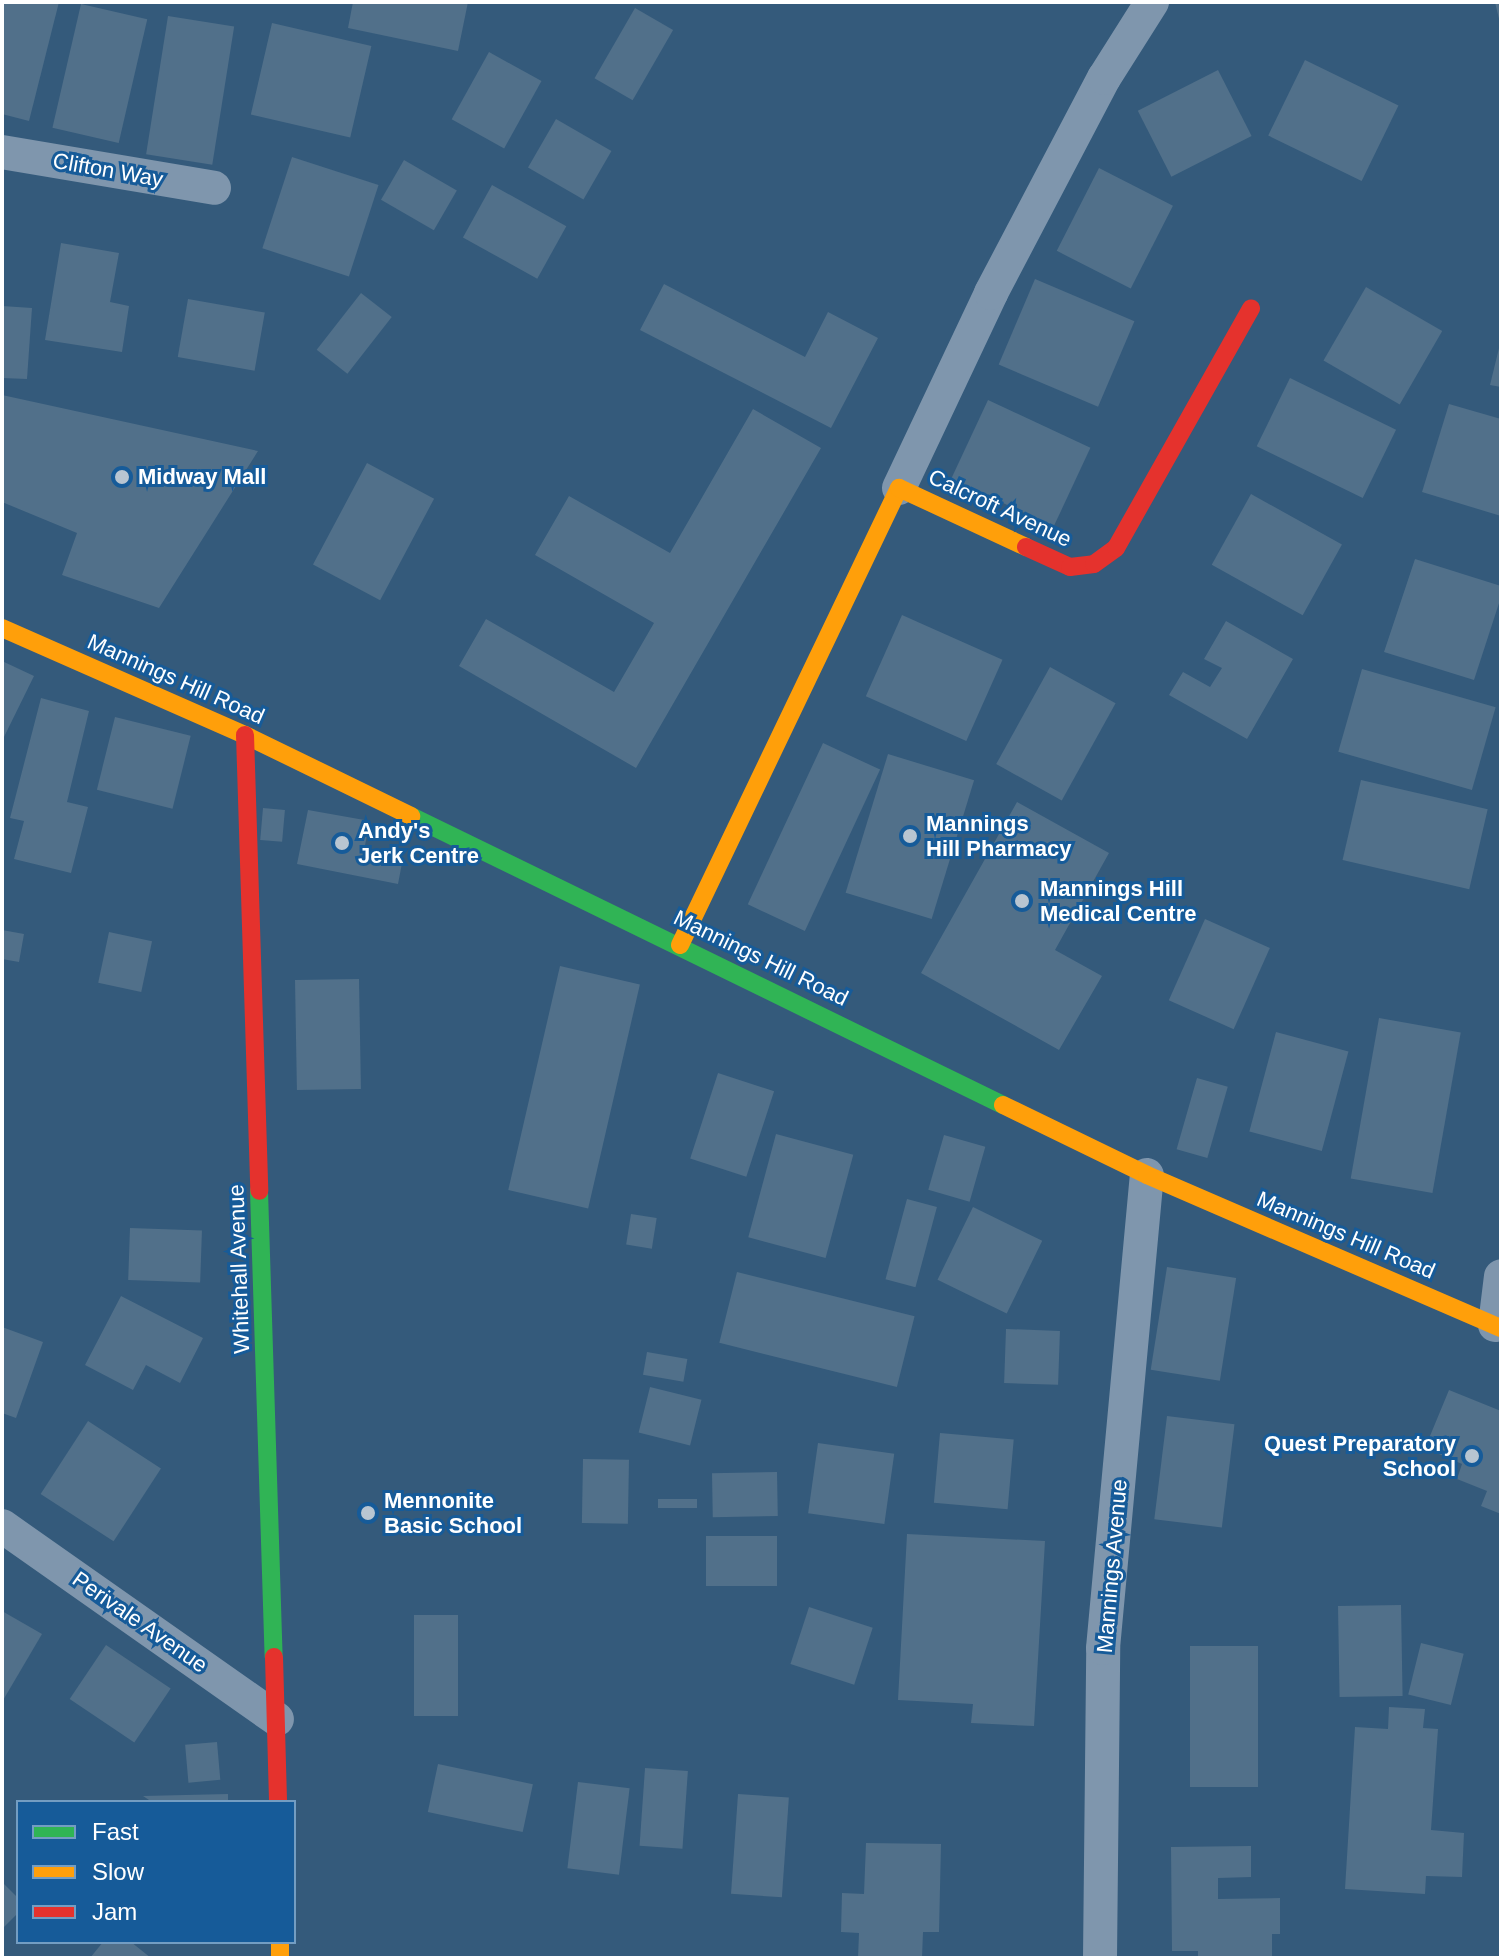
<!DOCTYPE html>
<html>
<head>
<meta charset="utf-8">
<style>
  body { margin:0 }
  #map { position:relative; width:1503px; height:1960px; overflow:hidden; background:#345a7b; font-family:Helvetica,sans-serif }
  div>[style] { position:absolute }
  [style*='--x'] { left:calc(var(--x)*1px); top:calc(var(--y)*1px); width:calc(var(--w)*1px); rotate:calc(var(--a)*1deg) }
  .building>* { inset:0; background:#51708a; transform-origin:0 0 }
  .street>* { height:34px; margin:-17px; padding:0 17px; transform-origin:17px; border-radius:17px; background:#7f96ad }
  .fast>* { height:18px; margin:-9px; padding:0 9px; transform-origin:9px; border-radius:9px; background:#30b455 }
  .slow>* { height:18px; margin:-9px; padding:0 9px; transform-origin:9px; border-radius:9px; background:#ff9f0a }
  .jam>* { height:18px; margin:-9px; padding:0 9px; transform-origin:9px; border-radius:9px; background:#e5322d }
  .dots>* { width:22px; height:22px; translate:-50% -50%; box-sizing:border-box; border:4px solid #165b99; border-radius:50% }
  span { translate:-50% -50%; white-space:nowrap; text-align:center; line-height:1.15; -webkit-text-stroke:6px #165b99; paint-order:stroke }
  .street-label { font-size:22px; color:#fff }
  .poi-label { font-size:22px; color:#fff; font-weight:700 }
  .left { translate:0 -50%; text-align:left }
  .right { translate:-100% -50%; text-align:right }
  .frame { position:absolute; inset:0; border:4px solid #fff; pointer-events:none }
  .legend { position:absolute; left:16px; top:1800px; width:280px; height:144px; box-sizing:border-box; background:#165b99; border:2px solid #739dc2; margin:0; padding:10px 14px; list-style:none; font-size:24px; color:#fff }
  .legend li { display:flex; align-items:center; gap:16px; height:40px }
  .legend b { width:40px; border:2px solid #739dc2 }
</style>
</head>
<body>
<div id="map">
  <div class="building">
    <i style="clip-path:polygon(4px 2px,59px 2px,29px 121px,2px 114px)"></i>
    <i style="clip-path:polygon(353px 2px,468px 2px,458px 51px,348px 28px)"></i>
    <i style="clip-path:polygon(1495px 2px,1501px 2px,1501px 23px,1500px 23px)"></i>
    <i style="left:81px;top:4px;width:68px;height:127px;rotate:13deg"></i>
    <i style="left:635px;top:8px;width:44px;height:81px;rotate:30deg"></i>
    <i style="left:168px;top:16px;width:67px;height:140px;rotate:9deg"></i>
    <i style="left:272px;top:23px;width:102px;height:94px;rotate:13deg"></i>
    <i style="left:489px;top:52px;width:60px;height:77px;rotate:29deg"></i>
    <i style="left:1305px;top:60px;width:104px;height:84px;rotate:26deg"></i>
    <i style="left:1218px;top:70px;width:74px;height:90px;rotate:63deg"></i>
    <i style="left:556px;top:119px;width:64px;height:56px;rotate:30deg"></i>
    <i style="left:292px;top:157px;width:91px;height:96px;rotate:18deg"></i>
    <i style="left:404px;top:160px;width:61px;height:46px;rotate:30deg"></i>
    <i style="left:1099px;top:168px;width:83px;height:93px;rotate:27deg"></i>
    <i style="left:492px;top:185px;width:85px;height:60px;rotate:29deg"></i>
    <i style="clip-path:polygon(61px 243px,119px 253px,110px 302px,129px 306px,122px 352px,45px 340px)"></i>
    <i style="left:1035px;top:279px;width:108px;height:93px;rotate:23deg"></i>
    <i style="clip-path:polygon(664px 284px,805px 357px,828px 312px,878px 338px,831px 428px,640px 330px)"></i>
    <i style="left:1366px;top:287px;width:88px;height:85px;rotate:30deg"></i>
    <i style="left:361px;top:293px;width:39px;height:72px;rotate:38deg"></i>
    <i style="left:188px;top:299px;width:78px;height:59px;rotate:10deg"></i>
    <i style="clip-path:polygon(2px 306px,32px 308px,27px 379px,2px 378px)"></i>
    <i style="clip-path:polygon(1501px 340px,1501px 387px,1490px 385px)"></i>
    <i style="left:1290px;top:378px;width:118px;height:76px;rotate:26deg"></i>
    <i style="clip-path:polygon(2px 395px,258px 451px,159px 608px,62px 575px,77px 533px,2px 502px)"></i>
    <i style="left:988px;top:400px;width:113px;height:87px;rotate:25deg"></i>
    <i style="clip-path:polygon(1449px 404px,1501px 419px,1501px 516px,1422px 492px)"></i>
    <i style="clip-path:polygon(753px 409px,821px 448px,636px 768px,459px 666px,486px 619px,614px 692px,654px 623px,535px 555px,569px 496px,670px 553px)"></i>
    <i style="left:367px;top:463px;width:76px;height:115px;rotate:28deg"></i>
    <i style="left:1251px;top:494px;width:104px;height:81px;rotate:29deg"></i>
    <i style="clip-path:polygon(1415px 559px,1501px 586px,1501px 597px,1474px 680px,1384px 652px)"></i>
    <i style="left:902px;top:615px;width:110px;height:89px;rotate:24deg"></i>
    <i style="clip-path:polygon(1226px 621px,1293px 659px,1247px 739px,1169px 695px,1183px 672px,1210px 687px,1222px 668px,1204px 659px)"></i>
    <i style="clip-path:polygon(2px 661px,34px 676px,2px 741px)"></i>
    <i style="left:1050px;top:667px;width:75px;height:111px;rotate:29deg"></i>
    <i style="left:1362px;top:669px;width:139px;height:86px;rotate:16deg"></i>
    <i style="clip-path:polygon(41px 698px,89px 711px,67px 802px,88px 807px,71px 873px,14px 859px,24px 821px,10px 818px)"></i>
    <i style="left:115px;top:717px;width:78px;height:75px;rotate:14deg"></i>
    <i style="left:823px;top:743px;width:63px;height:178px;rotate:25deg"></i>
    <i style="left:888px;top:754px;width:90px;height:145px;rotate:17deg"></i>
    <i style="left:1361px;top:780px;width:130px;height:82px;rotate:13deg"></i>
    <i style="clip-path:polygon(1017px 802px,1109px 853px,1055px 950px,1102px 976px,1059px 1050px,921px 973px)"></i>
    <i style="left:263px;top:808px;width:22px;height:32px;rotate:5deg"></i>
    <i style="clip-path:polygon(308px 810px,370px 821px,364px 850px,403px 858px,398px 884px,297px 864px)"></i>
    <i style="left:1205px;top:919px;width:71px;height:89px;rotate:24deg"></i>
    <i style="clip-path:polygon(2px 930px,24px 934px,19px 962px,2px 959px)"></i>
    <i style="left:109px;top:932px;width:44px;height:52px;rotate:12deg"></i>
    <i style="left:560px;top:966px;width:82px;height:230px;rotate:13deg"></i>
    <i style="left:359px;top:979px;width:110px;height:64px;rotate:89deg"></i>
    <i style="left:1379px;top:1018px;width:83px;height:163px;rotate:10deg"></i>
    <i style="left:1276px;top:1032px;width:75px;height:103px;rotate:15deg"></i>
    <i style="left:718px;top:1073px;width:59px;height:90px;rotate:18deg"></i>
    <i style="left:1197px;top:1078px;width:32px;height:74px;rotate:16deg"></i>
    <i style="left:776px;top:1134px;width:80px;height:107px;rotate:15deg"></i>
    <i style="left:944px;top:1135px;width:43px;height:57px;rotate:16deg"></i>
    <i style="left:907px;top:1199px;width:31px;height:83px;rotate:15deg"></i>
    <i style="left:973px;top:1207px;width:77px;height:81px;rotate:26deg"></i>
    <i style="left:631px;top:1214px;width:26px;height:31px;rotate:9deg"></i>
    <i style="left:130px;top:1228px;width:72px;height:52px;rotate:2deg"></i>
    <i style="left:1167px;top:1267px;width:70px;height:104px;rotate:9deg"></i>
    <i style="left:737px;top:1272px;width:183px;height:73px;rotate:14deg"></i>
    <i style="clip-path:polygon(121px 1296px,203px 1338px,180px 1383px,146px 1365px,133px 1390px,85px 1365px)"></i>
    <i style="clip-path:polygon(2px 1327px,43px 1342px,16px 1418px,2px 1413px)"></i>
    <i style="left:1006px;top:1329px;width:54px;height:54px;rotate:2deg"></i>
    <i style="left:647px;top:1352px;width:41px;height:23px;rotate:10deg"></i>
    <i style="left:650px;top:1387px;width:53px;height:47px;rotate:14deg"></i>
    <i style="clip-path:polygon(1449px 1390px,1501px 1411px,1501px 1514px,1481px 1506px,1487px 1491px,1457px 1479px,1462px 1464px,1425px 1448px)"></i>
    <i style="left:1167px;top:1416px;width:68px;height:104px;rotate:7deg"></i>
    <i style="left:88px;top:1421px;width:87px;height:87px;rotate:33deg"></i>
    <i style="left:940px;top:1433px;width:74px;height:70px;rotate:5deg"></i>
    <i style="left:818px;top:1443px;width:77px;height:71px;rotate:8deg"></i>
    <i style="left:583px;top:1459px;width:46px;height:64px;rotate:1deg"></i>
    <i style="left:777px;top:1472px;width:44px;height:65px;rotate:89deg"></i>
    <i style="left:658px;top:1499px;width:39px;height:9px"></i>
    <i style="clip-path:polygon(907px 1534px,1045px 1541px,1034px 1726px,971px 1723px,973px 1704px,898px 1700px)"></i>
    <i style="left:777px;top:1536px;width:50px;height:71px;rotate:90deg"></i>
    <i style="left:1401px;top:1605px;width:91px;height:63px;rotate:89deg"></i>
    <i style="left:809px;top:1607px;width:67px;height:60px;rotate:18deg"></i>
    <i style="clip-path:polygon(2px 1611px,42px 1634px,2px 1702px)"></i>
    <i style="left:458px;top:1615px;width:101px;height:44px;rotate:90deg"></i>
    <i style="left:1421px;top:1643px;width:44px;height:53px;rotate:14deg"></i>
    <i style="left:106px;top:1645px;width:78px;height:65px;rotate:34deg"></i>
    <i style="left:1190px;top:1646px;width:68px;height:141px"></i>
    <i style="clip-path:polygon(1389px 1707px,1425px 1709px,1423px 1728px,1438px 1729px,1431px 1830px,1464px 1833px,1462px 1877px,1426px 1876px,1425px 1894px,1345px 1889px,1355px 1727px,1388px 1729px)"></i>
    <i style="left:217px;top:1742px;width:38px;height:32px;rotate:85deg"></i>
    <i style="left:438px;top:1764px;width:97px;height:49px;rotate:12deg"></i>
    <i style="left:645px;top:1768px;width:43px;height:78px;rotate:4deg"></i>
    <i style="left:578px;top:1782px;width:52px;height:87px;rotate:7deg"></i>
    <i style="clip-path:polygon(228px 1794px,228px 1802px,152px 1802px,143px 1796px)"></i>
    <i style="left:738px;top:1794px;width:51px;height:100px;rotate:4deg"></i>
    <i style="clip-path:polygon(866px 1843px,941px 1844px,939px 1932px,923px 1932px,922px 1958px,858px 1958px,859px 1933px,841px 1932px,842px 1893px,864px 1894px)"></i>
    <i style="clip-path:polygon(1251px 1846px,1251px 1877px,1218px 1878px,1218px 1899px,1280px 1898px,1280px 1934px,1272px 1934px,1272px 1958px,1198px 1958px,1198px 1951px,1172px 1951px,1171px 1847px)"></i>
    <i style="clip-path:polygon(2px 1882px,18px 1898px,18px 1913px,2px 1929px)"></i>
    <i style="clip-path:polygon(103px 1942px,131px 1942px,151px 1958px,90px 1958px)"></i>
  </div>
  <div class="street">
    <i style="--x:2;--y:152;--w:215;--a:9.6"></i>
    <i style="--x:899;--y:488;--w:216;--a:-64.7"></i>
    <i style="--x:991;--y:293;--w:243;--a:-62.3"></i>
    <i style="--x:1104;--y:78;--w:90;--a:-57.7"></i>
    <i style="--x:1495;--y:1325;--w:49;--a:-83"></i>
    <i style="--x:2;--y:1526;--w:336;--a:35.1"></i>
    <i style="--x:1100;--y:1958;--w:310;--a:-89.4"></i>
    <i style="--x:1103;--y:1648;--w:475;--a:-84.7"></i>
  </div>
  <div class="fast">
    <i style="--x:411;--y:816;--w:659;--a:26.02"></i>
    <i style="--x:259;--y:1191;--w:466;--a:88.2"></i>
  </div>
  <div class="slow">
    <i style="--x:2;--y:628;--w:266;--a:23.8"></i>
    <i style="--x:245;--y:735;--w:185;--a:26"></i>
    <i style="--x:680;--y:945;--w:507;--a:-64.4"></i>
    <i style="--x:899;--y:488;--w:140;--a:24.9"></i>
    <i style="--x:1003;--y:1105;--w:160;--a:25.9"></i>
    <i style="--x:1147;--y:1175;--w:386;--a:23.4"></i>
    <i style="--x:280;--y:1942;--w:16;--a:90"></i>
  </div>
  <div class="jam">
    <i style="--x:1026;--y:547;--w:48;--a:24.4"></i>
    <i style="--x:1070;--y:567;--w:24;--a:-7"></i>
    <i style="--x:1094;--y:564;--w:27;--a:-36"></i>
    <i style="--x:1116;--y:548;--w:275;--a:-60.6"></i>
    <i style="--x:245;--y:735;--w:456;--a:88.2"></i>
    <i style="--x:274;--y:1657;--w:145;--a:88.4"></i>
  </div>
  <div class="dots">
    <i style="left:122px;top:477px;background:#b8c5d1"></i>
    <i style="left:910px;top:836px;background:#b8c5d1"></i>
    <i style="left:342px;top:843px;background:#b8c5d1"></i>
    <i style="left:1022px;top:901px;background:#b8c5d1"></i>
    <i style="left:1472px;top:1456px;background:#b8c5d1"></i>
    <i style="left:368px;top:1513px;background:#b8c5d1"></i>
  </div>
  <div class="street-label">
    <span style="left:108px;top:170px;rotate:10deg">Clifton Way</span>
    <span style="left:1000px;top:508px;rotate:25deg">Calcroft Avenue</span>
    <span style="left:176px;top:679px;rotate:24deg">Mannings Hill Road</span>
    <span style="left:761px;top:958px;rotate:26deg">Mannings Hill Road</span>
    <span style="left:1346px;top:1235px;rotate:23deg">Mannings Hill Road</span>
    <span style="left:239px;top:1269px;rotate:-92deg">Whitehall Avenue</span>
    <span style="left:1112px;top:1566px;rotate:-85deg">Mannings Avenue</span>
    <span style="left:140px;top:1622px;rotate:35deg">Perivale Avenue</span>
  </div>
  <div class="poi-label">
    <span class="left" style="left:138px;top:477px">Midway Mall</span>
    <span class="left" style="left:926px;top:836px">Mannings<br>Hill Pharmacy</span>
    <span class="left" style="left:358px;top:843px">Andy's<br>Jerk Centre</span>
    <span class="left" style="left:1040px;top:901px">Mannings Hill<br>Medical Centre</span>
    <span class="right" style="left:1456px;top:1456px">Quest Preparatory<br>School</span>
    <span class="left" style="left:384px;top:1513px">Mennonite<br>Basic School</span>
  </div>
  <div class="frame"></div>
  <ul class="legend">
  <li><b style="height:10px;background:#30b455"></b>Fast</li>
  <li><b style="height:10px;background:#ff9f0a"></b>Slow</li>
  <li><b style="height:10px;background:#e5322d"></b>Jam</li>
  </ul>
</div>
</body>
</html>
